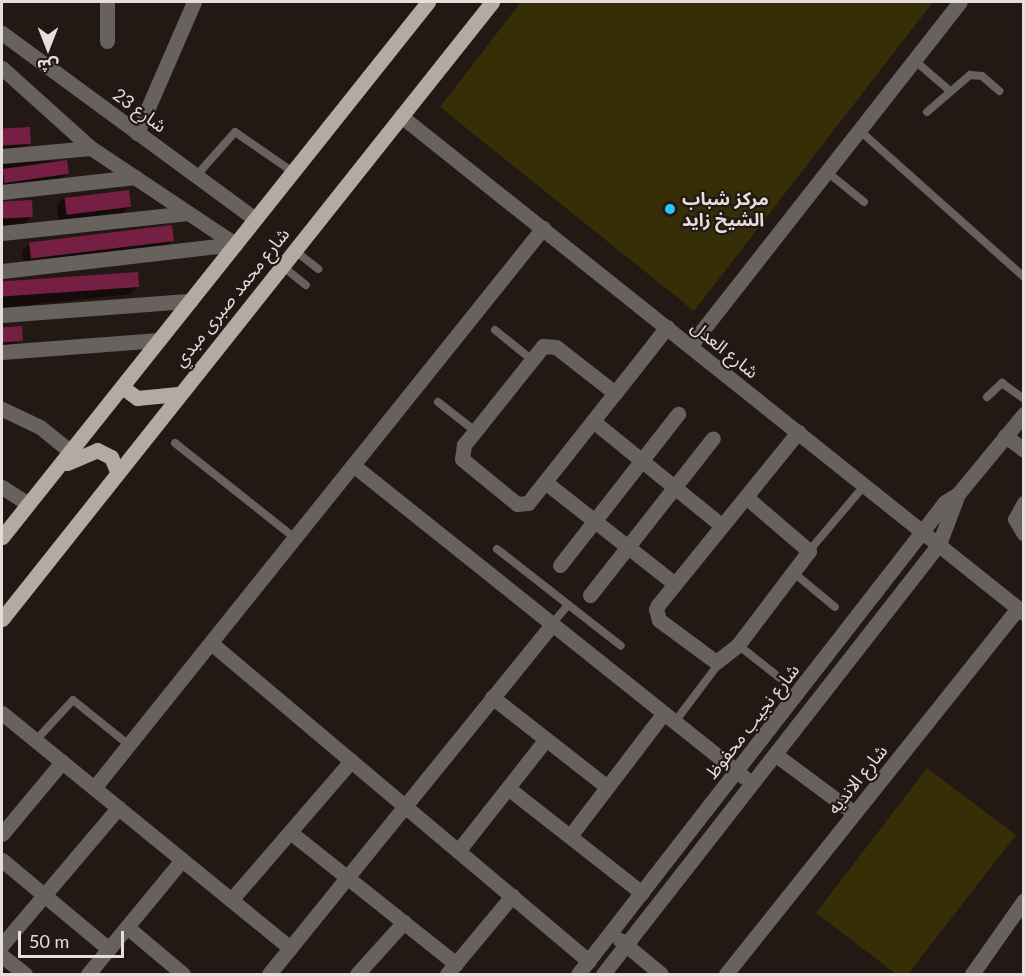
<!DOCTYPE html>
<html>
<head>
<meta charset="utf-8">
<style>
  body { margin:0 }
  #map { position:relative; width:1025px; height:976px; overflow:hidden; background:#241815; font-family:Lato,"Noto Sans Arabic",sans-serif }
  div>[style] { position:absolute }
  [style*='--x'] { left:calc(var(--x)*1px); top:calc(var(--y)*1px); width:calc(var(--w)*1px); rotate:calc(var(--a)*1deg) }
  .green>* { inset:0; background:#352e07 }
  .shadow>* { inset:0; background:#0007 }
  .building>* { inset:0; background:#752042; transform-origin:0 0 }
  .lane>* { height:8px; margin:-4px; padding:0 4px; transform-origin:4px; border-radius:4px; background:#67625d }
  .street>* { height:15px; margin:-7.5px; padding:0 7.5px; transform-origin:7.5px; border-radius:7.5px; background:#67625d }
  .primary>* { height:15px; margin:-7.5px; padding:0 7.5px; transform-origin:7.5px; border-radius:7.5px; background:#b4aaa1 }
  .dots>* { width:16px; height:16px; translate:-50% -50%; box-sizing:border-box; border:3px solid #241815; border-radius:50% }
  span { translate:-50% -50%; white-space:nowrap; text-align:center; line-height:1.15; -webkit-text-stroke:4.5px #241815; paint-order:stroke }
  .street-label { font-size:18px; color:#e7dedc }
  .poi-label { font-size:18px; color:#e7dedc; font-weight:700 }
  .left { translate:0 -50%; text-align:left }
  .frame { position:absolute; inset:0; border:3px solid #e7dedc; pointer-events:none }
  .north { position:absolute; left:18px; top:18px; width:60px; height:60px; -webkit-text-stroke:4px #241815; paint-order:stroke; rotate:180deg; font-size:16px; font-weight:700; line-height:24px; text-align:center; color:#e7dedc }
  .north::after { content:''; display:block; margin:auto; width:21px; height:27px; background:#e7dedc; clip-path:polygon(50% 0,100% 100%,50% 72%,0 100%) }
  .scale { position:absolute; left:18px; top:931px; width:106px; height:27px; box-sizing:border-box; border:3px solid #e7dedc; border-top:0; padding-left:8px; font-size:18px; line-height:21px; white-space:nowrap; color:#e7dedc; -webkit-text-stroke:4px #241815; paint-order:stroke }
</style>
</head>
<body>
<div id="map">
  <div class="green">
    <i style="clip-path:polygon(521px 2px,933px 2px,694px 311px,440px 107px)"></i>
    <i style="clip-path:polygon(927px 768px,1016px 835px,908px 974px,896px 974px,816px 913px)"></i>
  </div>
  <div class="shadow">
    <i style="clip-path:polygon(29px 129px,30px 143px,23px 150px,2px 153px,2px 131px)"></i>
    <i style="clip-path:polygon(66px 161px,67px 173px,60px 180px,2px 186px,2px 163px)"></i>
    <i style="clip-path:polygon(64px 198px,129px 207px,122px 214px,58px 221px,57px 205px)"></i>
    <i style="clip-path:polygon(30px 202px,31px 216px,24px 224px,2px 226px,2px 205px)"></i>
    <i style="clip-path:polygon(172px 241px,164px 248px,24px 265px,22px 251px,30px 244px)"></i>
    <i style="clip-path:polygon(137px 274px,138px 287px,130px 294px,2px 308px,2px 287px)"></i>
    <i style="clip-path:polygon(20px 327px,21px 340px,2px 349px,2px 329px)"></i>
  </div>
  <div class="building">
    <i style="left:30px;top:127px;width:17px;height:28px;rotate:87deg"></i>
    <i style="left:67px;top:160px;width:14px;height:65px;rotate:82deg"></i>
    <i style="left:129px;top:190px;width:17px;height:65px;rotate:83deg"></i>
    <i style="left:32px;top:200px;width:17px;height:30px;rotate:87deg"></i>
    <i style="left:172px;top:225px;width:16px;height:144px;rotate:83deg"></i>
    <i style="left:138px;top:272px;width:15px;height:137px;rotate:86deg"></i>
    <i style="left:22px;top:326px;width:15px;height:20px;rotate:86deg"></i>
  </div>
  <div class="lane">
    <i style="--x:914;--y:60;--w:46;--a:40.6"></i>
    <i style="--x:927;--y:112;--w:57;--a:-40.7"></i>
    <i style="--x:970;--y:75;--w:12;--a:5"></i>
    <i style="--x:982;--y:76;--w:23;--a:41"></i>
    <i style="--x:859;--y:130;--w:221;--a:41.7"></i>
    <i style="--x:826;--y:171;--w:49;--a:39.2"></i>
    <i style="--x:196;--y:176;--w:59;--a:-48.4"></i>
    <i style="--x:235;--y:132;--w:70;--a:34.6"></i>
    <i style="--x:294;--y:250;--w:31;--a:38"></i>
    <i style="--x:281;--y:265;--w:32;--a:39"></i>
    <i style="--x:495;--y:330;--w:46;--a:38.9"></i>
    <i style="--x:987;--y:397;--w:21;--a:-43"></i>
    <i style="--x:1002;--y:383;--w:27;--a:36"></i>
    <i style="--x:438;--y:402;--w:47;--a:38.1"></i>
    <i style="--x:175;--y:443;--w:153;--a:38.4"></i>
    <i style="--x:497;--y:549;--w:157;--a:38"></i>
    <i style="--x:809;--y:551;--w:85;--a:-49.8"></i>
    <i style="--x:794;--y:573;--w:53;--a:39.7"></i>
    <i style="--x:552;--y:624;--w:25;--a:-50"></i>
    <i style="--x:738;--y:645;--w:53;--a:38.2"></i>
    <i style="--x:674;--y:723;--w:76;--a:-53"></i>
    <i style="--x:36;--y:740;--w:54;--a:-47.2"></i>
    <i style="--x:73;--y:700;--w:72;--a:38.8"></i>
  </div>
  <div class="street">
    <i style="--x:107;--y:2;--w:39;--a:90"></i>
    <i style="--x:2;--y:33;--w:314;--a:36.3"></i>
    <i style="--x:2;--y:68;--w:120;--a:42"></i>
    <i style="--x:91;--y:148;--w:173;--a:33.7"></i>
    <i style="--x:401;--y:116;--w:797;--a:38.58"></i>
    <i style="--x:137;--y:133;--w:143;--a:-66.5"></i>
    <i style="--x:2;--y:156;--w:89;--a:-5.1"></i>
    <i style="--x:2;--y:192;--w:134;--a:-6.4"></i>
    <i style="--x:2;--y:233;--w:187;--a:-6.1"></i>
    <i style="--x:2;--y:271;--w:235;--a:-6.6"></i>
    <i style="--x:2;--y:315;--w:189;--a:-4.3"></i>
    <i style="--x:690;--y:346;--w:437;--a:-51.9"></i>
    <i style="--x:2;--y:352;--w:157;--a:-4.4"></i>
    <i style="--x:615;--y:393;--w:75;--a:-142.1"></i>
    <i style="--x:556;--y:347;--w:13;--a:-176"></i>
    <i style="--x:543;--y:346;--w:127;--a:128.6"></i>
    <i style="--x:464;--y:445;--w:14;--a:98"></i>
    <i style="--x:462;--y:459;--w:71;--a:39.3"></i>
    <i style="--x:517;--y:504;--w:11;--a:-5"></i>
    <i style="--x:528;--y:503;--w:140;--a:-51.7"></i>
    <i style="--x:615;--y:393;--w:84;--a:-51.8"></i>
    <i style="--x:2;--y:409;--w:42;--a:25.3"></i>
    <i style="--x:40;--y:427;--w:38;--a:39"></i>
    <i style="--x:593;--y:421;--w:166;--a:39.1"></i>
    <i style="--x:1005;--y:436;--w:24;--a:36"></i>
    <i style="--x:353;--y:465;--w:500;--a:38.59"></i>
    <i style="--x:545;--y:482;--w:165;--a:38.1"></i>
    <i style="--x:2;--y:487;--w:31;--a:33"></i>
    <i style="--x:746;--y:497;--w:83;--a:40.6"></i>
    <i style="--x:809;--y:551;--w:118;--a:127.1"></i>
    <i style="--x:738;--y:645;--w:28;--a:142"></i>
    <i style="--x:716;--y:662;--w:71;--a:-143.6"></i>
    <i style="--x:659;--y:620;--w:11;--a:-105"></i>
    <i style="--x:656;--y:609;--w:4;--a:-63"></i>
    <i style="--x:658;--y:605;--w:223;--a:-51"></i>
    <i style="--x:1024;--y:503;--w:18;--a:119"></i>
    <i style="--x:1015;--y:519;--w:17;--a:59"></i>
    <i style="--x:560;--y:565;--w:192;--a:-52"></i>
    <i style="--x:590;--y:595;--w:199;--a:-51.9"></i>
    <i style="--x:211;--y:643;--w:494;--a:40.1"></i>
    <i style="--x:492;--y:697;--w:146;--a:38"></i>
    <i style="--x:2;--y:713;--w:372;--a:39.2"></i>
    <i style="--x:776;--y:755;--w:97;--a:36.6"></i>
    <i style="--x:94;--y:788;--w:718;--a:-51.28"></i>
    <i style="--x:508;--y:788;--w:170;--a:38.1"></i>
    <i style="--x:290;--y:832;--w:212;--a:38.5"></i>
    <i style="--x:2;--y:834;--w:94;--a:-50.2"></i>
    <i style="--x:570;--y:836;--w:153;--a:-52.7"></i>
    <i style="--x:458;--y:851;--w:142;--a:-51.8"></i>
    <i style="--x:2;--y:860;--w:139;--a:39.8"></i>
    <i style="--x:231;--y:900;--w:184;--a:-49.2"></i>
    <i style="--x:127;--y:927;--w:73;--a:40"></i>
    <i style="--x:620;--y:940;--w:53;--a:39.7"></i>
    <i style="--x:2;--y:945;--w:180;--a:-49.7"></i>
    <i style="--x:2;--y:956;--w:29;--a:38"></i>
    <i style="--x:88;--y:974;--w:148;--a:-50.5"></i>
    <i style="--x:269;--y:974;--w:450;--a:-51"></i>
    <i style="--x:357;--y:974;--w:70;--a:-47.9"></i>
    <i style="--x:447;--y:974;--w:102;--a:-50.2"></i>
    <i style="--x:578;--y:974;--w:598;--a:-52.13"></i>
    <i style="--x:945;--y:502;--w:15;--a:-32"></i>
    <i style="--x:958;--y:494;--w:104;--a:-50.5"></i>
    <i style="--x:603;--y:974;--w:546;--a:-52"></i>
    <i style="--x:939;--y:544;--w:53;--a:-69.2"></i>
    <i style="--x:726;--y:974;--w:468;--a:-51.4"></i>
    <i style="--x:972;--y:974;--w:90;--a:-54.9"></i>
  </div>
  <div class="primary">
    <i style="--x:122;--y:387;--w:19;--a:36"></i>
    <i style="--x:137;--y:398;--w:41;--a:-5.6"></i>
    <i style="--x:67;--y:463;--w:33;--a:-23"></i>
    <i style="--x:97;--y:450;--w:16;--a:27"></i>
    <i style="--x:111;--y:457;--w:15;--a:67"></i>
    <i style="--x:2;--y:537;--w:684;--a:-51.47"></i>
    <i style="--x:2;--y:619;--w:788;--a:-51.54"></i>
  </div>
  <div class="dots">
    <i style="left:670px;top:209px;background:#26c9fe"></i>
  </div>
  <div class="street-label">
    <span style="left:140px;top:110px;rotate:36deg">شارع 23</span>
    <span style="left:231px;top:297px;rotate:-51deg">شارع محمد صبرى مبدي</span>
    <span style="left:725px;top:349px;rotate:39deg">شارع العدل</span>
    <span style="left:752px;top:721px;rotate:-52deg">شارع نجيب محفوظ</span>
    <span style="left:857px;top:779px;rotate:-51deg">شارع الانديه</span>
  </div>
  <div class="poi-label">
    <span class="left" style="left:682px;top:209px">مركز شباب<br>الشيخ زايد</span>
  </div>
  <div class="frame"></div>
  <div class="north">ش</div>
  <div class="scale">50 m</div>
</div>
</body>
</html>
